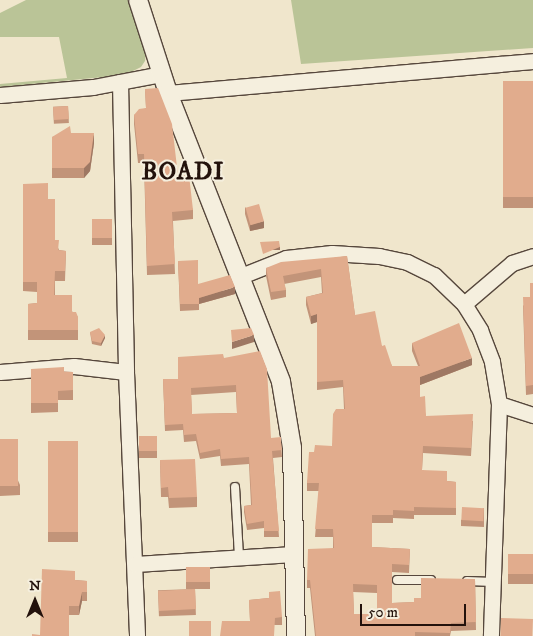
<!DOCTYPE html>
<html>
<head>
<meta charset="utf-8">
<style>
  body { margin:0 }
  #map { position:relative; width:533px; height:636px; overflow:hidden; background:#f0e6cc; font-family:"IM FELL DW Pica",serif }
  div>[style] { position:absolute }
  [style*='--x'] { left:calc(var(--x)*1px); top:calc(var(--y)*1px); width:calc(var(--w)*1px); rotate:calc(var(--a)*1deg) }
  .green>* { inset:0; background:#bac497 }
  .roads { filter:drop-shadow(1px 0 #56473c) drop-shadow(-1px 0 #56473c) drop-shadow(0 1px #56473c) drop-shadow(0 -1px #56473c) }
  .service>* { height:8px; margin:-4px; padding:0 4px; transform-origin:4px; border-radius:4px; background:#f5efde }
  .minor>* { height:15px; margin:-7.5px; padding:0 7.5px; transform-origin:7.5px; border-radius:7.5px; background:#f5efde }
  .tertiary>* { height:18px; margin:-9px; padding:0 9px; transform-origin:9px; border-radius:9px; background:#f5efde }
  .wall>* { inset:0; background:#c29479; transform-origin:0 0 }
  .shaded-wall>* { inset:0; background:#9e7863; transform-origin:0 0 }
  .building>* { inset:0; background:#e1ac8d; transform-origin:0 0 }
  span { translate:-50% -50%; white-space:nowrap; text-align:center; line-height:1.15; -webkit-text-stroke:4px #f5efde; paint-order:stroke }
  .district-label { font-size:25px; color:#23120c; font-weight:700; letter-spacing:1px }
  .north { position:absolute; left:10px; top:576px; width:50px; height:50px; -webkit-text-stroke:4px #f5efde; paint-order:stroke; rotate:0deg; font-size:14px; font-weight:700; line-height:20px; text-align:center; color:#23120c }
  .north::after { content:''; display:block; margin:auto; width:18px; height:22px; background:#23120c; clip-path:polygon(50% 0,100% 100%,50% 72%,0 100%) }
  .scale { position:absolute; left:360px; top:604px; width:106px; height:22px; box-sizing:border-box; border:2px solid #23120c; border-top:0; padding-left:6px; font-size:15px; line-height:18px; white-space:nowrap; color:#23120c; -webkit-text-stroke:4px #f5efde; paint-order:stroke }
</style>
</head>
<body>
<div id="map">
  <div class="green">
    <i style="clip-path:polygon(26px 0,129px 0,146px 52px,145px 61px,141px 67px,125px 75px,0 87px,0 84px,67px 78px,59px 37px,0 37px,0 13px)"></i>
    <i style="clip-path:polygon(291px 0,533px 0,533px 48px,301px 64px)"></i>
  </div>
  <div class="roads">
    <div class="service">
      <i style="--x:235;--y:487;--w:70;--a:86.7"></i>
      <i style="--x:397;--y:580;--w:34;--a:0"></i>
      <i style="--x:467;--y:581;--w:26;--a:2"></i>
    </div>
    <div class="minor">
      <i style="--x:120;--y:82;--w:290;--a:88.8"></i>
      <i style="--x:126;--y:372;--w:264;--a:87.6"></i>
      <i style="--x:168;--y:93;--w:366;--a:-5"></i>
      <i style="--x:0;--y:95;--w:93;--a:-4.9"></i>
      <i style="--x:93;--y:87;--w:69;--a:-10.8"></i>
      <i style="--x:241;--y:276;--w:48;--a:-21.8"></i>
      <i style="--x:286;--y:258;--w:46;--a:-6.2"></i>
      <i style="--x:332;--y:253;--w:47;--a:3.7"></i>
      <i style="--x:379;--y:256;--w:29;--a:12"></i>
      <i style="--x:407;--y:262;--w:30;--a:26"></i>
      <i style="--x:434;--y:275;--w:42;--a:44"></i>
      <i style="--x:464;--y:304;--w:31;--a:58"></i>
      <i style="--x:480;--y:330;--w:34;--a:69"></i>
      <i style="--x:492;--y:362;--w:43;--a:80.5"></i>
      <i style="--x:499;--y:404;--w:232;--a:92"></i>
      <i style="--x:464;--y:304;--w:63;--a:-40.5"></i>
      <i style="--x:512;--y:263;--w:22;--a:-18"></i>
      <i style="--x:0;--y:372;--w:74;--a:-4.6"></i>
      <i style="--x:74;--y:366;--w:52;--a:6.6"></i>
      <i style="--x:499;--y:404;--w:36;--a:18"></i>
      <i style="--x:135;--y:564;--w:159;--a:-3.6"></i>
    </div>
    <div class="tertiary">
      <i style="--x:138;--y:0;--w:98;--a:72.1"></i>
      <i style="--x:168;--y:93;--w:310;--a:68.6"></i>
      <i style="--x:281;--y:382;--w:67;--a:80.5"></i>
      <i style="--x:292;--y:448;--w:188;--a:88.8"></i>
    </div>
  </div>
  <div class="wall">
    <i style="left:533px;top:81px;width:127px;height:30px;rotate:90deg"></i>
    <i style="clip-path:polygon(145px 89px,178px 176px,193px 210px,193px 219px,173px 221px,175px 274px,147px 275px,144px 163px,138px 163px,134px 124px,134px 115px,146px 108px)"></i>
    <i style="left:68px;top:106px;width:17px;height:15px;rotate:87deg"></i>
    <i style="clip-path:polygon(71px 133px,94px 143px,90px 171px,84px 178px,52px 178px,52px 137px)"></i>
    <i style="clip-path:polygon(23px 184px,48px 199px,55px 240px,59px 250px,66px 251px,65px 281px,55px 281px,55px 295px,78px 317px,78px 340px,28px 340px,28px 304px,37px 303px,37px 292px,23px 291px)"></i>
    <i style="clip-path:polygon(245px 207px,264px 228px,250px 231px,245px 214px)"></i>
    <i style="left:92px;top:219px;width:20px;height:26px"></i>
    <i style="clip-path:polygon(evenodd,347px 256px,355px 315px,382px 346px,392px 366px,418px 366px,412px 351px,412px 343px,472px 365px,420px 385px,420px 397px,426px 416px,473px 421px,471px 456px,423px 453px,422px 470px,447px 481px,456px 482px,456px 515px,414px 515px,414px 519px,393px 518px,393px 523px,372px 523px,372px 547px,410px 549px,409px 573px,392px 572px,392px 603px,414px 602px,421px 598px,475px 579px,476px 630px,451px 631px,450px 636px,315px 636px,310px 588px,307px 588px,307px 580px,333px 548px,333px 537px,315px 537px,319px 491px,307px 491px,307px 483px,314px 452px,332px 446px,344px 409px,343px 387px,317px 390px,317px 322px,311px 324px,306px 305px,306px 297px,322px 293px,321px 277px,284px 284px,286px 290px,286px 297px,271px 300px,266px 276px,266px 268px,347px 256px,353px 592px,377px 593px,377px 614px,354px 614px,353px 592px)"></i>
    <i style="clip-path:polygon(178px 261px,198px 284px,235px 294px,199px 304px,199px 310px,180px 311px)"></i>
    <i style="clip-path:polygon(533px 283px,533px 394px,526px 395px,523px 306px,530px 297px)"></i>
    <i style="clip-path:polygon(90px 332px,105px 338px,101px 346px,92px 344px)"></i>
    <i style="clip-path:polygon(evenodd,224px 358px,271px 438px,281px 442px,282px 457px,273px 458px,279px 537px,264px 537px,264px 528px,247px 530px,244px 512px,244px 506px,251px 505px,249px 464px,221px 466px,220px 456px,200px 459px,196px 441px,184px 442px,183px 430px,165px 431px,163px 379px,178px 379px,224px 358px,236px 392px,237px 413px,192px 414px,191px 395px,236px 392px)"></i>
    <i style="clip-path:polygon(31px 369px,73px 372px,73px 400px,58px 400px,58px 412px,31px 413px)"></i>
    <i style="left:139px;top:436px;width:18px;height:22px"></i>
    <i style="clip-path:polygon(0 439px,20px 485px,20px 495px,0 496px)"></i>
    <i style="left:48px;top:441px;width:30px;height:101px"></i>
    <i style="clip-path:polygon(160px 460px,197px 497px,197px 507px,169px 508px,168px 497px,161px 497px)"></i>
    <i style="clip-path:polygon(484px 508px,484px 527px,461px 526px,461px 520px)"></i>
    <i style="left:533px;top:554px;width:30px;height:25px;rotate:90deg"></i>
    <i style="left:186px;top:567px;width:24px;height:22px"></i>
    <i style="clip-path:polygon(75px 580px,87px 581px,87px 601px,82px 601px,79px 615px,69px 615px,69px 636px,40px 635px)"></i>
    <i style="left:195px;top:589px;width:26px;height:37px;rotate:88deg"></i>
    <i style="clip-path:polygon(269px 592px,282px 617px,282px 625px,275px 625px,250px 621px,249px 600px,269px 598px)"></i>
  </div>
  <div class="shaded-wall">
    <i style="clip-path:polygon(94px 133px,94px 143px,90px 171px,84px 178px,84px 168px)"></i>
    <i style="clip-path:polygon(264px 221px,264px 228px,250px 231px,250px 225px)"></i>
    <i style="left:280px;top:247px;width:3px;height:18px;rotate:90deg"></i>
    <i style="clip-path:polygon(235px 287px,235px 294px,199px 304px,199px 298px)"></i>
    <i style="clip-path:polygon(317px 314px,317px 322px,311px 324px,311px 316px)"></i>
    <i style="clip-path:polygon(105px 335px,105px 338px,101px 346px,101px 343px)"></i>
    <i style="clip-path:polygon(254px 335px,254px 342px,232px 349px,232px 342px)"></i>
    <i style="clip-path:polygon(472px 358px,472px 365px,420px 385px,420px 377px)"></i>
    <i style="clip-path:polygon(82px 592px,82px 601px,79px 615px,79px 606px)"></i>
  </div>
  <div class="building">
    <i style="left:533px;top:81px;width:116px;height:30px;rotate:90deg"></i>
    <i style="clip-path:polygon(158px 88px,172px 124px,178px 176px,189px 175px,193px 210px,172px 212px,175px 264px,147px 266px,144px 154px,138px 154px,134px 115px,139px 109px,146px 108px,145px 89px)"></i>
    <i style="left:68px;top:106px;width:13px;height:15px;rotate:86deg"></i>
    <i style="clip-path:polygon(70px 126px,71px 133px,94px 133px,90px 162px,84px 168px,52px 168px,52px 137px)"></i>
    <i style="clip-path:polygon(48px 183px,48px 199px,55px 199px,55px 240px,59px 240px,58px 250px,66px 251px,65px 271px,55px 271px,54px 295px,72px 295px,72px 312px,76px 312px,78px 317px,78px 330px,28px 330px,28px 304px,37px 303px,37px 282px,23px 282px,23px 184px)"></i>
    <i style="left:259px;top:204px;width:18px;height:14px;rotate:74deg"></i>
    <i style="left:92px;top:219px;width:20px;height:19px"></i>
    <i style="clip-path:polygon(279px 241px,280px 247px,263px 254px,260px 242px)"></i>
    <i style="clip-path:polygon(evenodd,347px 256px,355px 315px,375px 311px,382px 346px,385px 345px,392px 366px,420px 366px,412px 343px,459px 323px,472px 358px,420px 377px,420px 397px,425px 396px,426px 416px,473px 414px,471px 448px,423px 446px,422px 470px,447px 471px,447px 481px,456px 482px,456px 508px,414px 507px,414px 511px,393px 510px,393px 515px,372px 515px,372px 547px,410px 549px,409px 565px,392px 564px,392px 603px,414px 602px,414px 598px,421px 598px,421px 578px,475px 579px,476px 622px,451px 623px,450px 633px,415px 632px,415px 636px,316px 636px,310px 580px,307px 580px,308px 549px,334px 548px,333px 529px,315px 529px,319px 483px,307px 483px,309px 452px,314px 452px,315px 445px,332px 446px,333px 414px,336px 409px,345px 409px,343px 380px,317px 382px,317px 314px,311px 316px,306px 297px,323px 293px,321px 269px,283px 276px,286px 290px,271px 292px,266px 268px,281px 262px,347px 256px,353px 584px,377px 585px,377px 614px,354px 614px,353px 584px)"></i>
    <i style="clip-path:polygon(198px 260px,198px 284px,230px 275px,235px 287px,199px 298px,199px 304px,180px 304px,178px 261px)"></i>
    <i style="clip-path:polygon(530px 283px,533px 283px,533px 385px,526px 386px,523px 297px,530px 297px)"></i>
    <i style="clip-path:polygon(99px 328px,105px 335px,101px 343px,92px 341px,90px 332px)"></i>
    <i style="clip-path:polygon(251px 328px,254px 335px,232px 342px,231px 330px)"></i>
    <i style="clip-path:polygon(evenodd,260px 351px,267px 369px,271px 438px,281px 437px,281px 442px,282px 450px,272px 451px,279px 531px,264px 531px,264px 521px,247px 524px,244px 506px,252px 505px,249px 457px,221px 459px,220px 449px,200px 453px,196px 434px,184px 435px,183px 424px,165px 425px,163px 379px,178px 379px,178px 357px,223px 354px,224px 358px,260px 351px,236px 385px,237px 413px,192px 414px,191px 388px,236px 385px)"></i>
    <i style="clip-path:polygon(64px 367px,64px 372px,73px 372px,73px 390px,58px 391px,58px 403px,31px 403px,31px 369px)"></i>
    <i style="left:139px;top:436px;width:18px;height:15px"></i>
    <i style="left:0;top:439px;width:18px;height:47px"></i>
    <i style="left:48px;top:441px;width:30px;height:91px"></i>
    <i style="clip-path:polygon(195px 459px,197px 497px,169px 498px,168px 487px,161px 488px,160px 460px)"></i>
    <i style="left:462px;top:507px;width:22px;height:13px;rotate:3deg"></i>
    <i style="left:533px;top:554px;width:20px;height:25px;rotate:90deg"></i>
    <i style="left:186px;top:567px;width:24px;height:15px"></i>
    <i style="clip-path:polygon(42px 569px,75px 571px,75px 580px,87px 581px,87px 592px,82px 592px,79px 606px,69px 606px,69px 636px,32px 636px,32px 634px,40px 635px)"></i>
    <i style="left:195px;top:589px;width:20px;height:37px;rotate:87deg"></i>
    <i style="clip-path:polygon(280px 591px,282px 617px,275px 618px,274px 636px,220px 636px,222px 621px,250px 621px,249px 600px,269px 598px,269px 592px)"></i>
    <i style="left:501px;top:618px;width:32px;height:18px;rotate:2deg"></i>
    <i style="left:189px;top:621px;width:22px;height:15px"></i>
  </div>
  <div class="district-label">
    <span style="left:183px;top:172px">BOADI</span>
  </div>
  <div class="north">N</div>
  <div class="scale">50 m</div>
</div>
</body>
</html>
